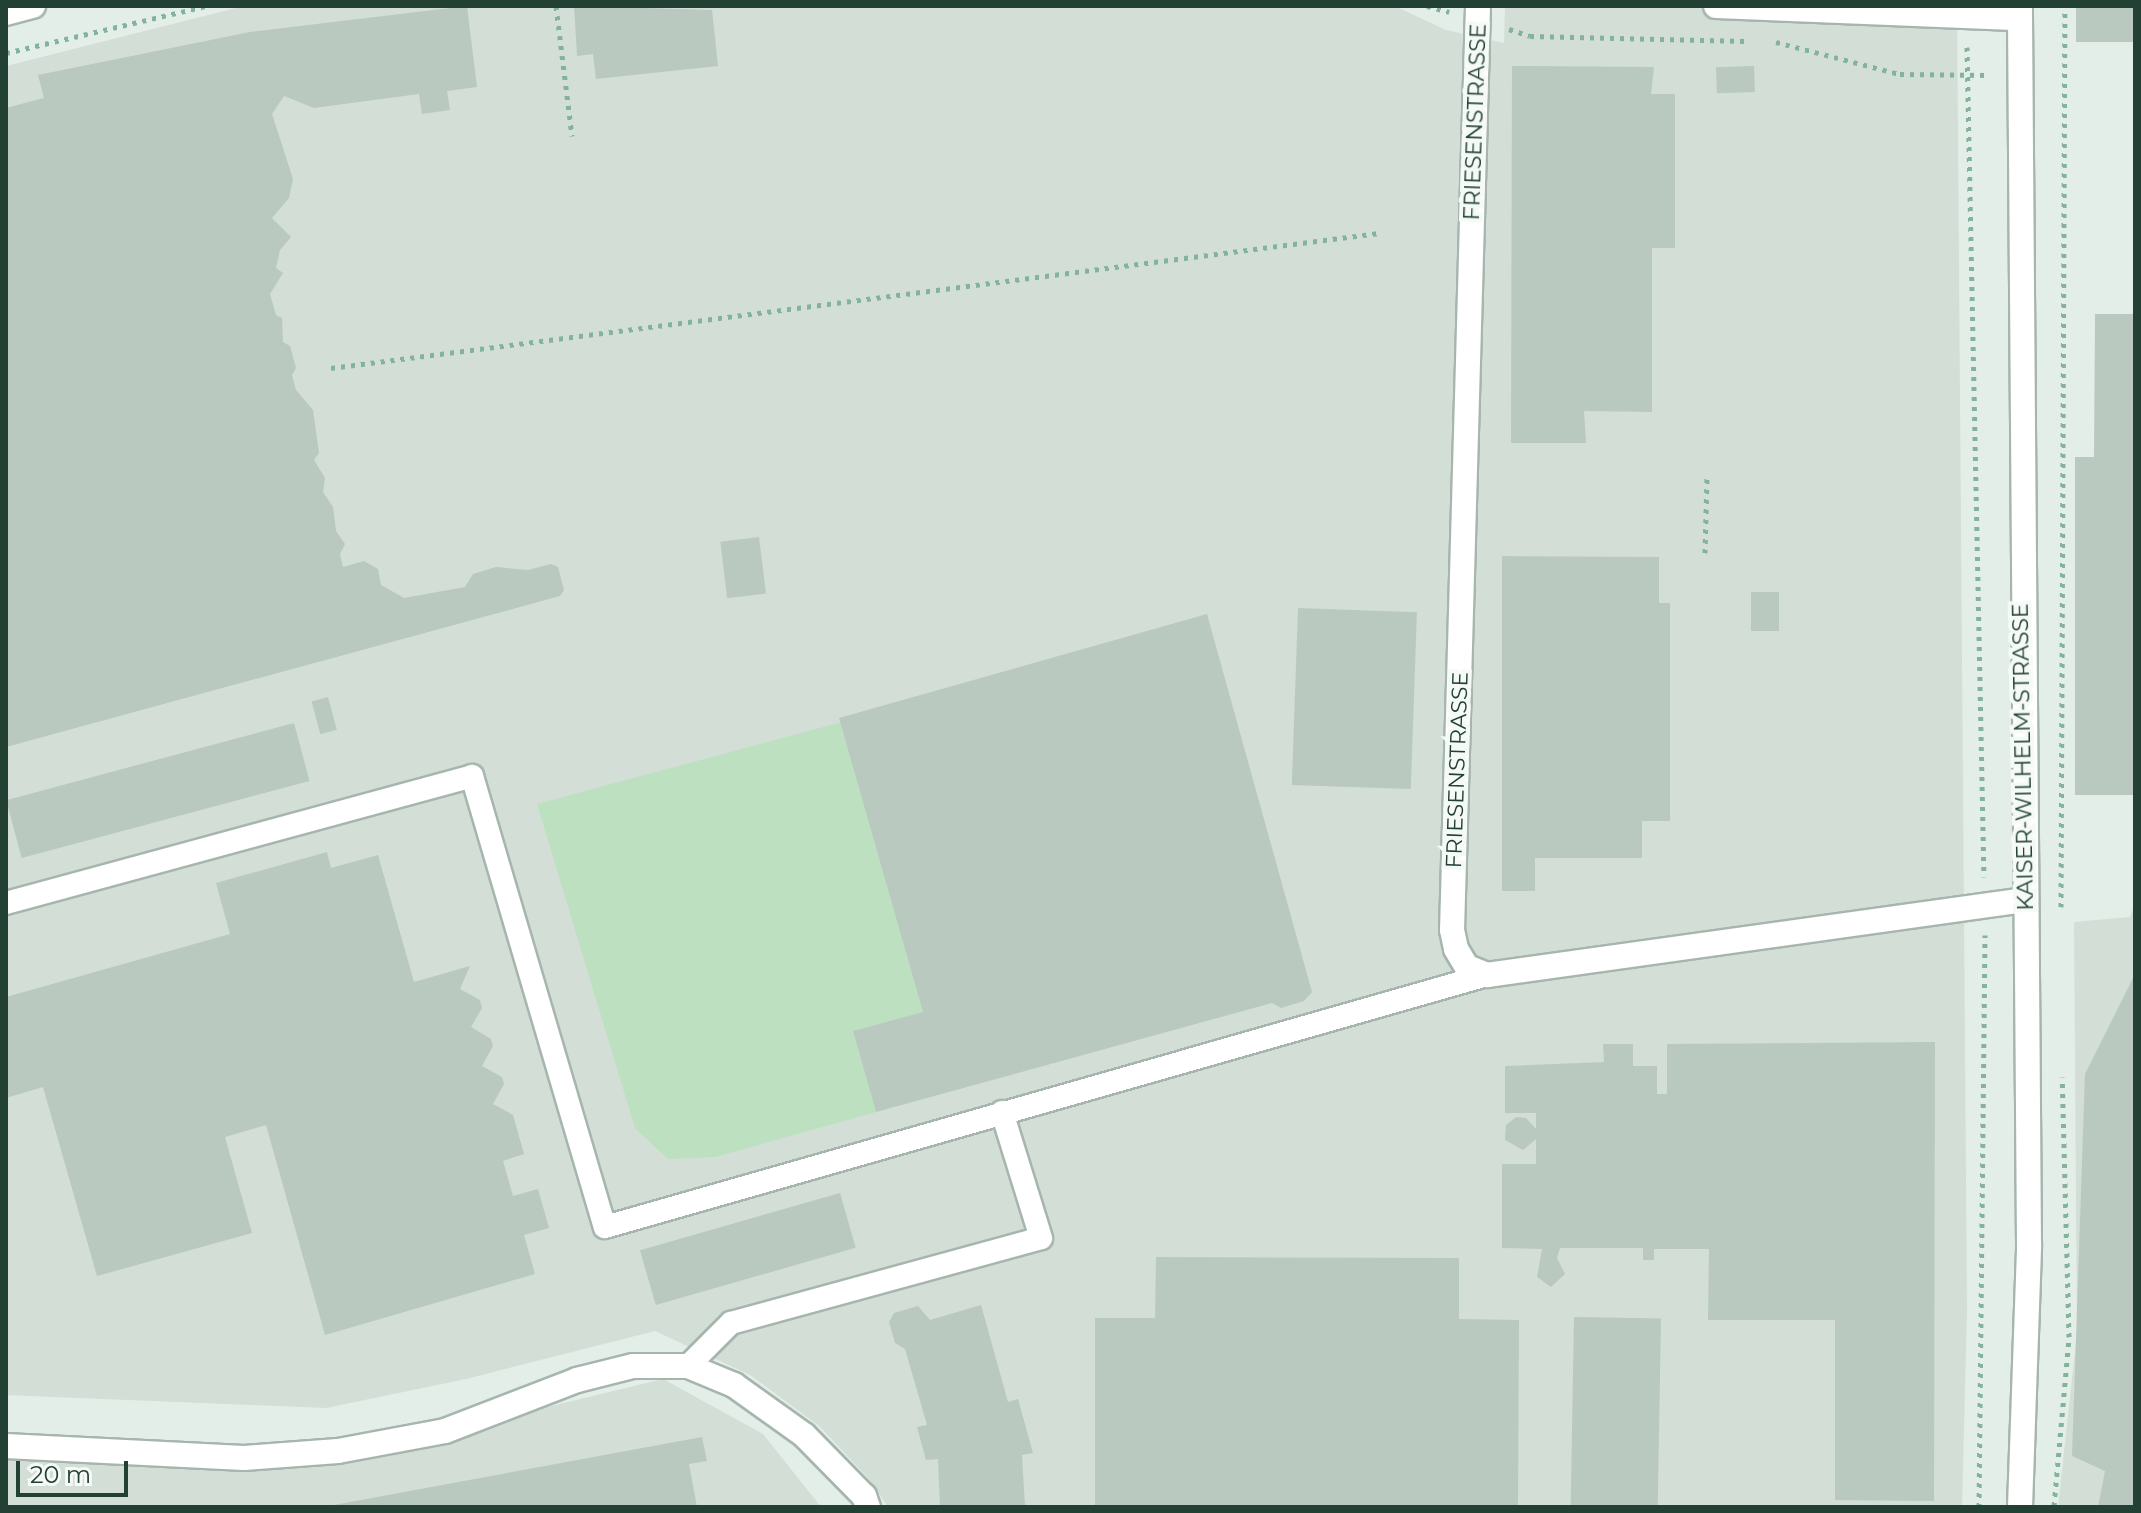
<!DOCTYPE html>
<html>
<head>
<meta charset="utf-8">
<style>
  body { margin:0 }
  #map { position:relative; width:2141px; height:1513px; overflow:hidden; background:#e4eee8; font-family:Montserrat,sans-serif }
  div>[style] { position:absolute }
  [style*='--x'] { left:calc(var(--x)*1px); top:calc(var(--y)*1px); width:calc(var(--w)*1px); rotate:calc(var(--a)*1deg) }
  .built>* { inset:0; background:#d2ded6 }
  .green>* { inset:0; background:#bce0c0 }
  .building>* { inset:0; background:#b9c9c0; transform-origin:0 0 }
  .path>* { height:5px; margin-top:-2.5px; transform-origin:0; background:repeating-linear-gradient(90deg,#83b39c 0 4px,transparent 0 10px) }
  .roads { filter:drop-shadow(2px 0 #a6b6ae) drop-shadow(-2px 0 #a6b6ae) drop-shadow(0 2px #a6b6ae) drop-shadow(0 -2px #a6b6ae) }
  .lane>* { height:22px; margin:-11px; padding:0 11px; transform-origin:11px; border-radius:11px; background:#fff }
  .street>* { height:24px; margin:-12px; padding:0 12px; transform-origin:12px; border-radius:12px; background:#fff }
  .secondary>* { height:24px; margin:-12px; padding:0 12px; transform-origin:12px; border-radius:12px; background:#fff }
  span { translate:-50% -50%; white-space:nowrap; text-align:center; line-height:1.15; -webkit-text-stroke:8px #f5faf6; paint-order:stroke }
  .street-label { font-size:22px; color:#224034 }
  .frame { position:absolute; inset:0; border:8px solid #224034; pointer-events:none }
  .scale { position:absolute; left:16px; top:1461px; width:112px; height:36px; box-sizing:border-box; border:4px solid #224034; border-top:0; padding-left:10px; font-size:24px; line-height:28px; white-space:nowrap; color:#224034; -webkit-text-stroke:6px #f5faf6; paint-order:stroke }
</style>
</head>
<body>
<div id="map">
  <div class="built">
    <i style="clip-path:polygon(244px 6px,1351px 6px,1399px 8px,1446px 30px,1504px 43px,1505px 6px,1957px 6px,1967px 1310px,1962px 1507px,888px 1507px,868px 1478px,819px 1426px,750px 1375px,655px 1331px,466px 1379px,326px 1408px,6px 1395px,6px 66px)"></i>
    <i style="clip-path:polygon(2135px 904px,2135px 1507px,2058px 1507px,2077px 1333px,2074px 922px,2130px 917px)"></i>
    <i style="clip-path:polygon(663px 1379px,763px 1434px,821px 1507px,6px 1507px,6px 1450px,329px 1460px)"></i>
  </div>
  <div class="green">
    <i style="clip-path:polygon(842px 722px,923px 1012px,853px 1031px,876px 1112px,715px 1157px,668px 1159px,635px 1128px,537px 804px)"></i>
  </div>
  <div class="building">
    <i style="clip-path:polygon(467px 6px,477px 87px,447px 91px,450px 110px,422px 114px,419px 94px,314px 108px,284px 96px,272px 114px,293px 179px,289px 198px,272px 218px,291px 237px,280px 250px,276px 268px,283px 273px,270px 294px,276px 315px,282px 318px,283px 342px,290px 346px,296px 368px,292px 375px,296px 390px,313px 410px,319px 453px,314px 460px,325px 478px,323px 492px,333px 507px,336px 531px,345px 544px,340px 554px,343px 567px,364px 561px,378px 569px,381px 585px,404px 598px,465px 587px,473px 574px,496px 567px,528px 570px,551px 564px,558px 567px,564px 590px,560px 596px,6px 747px,6px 108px,44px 98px,38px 75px,250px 32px)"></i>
    <i style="clip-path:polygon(574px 6px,712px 10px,718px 66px,596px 79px,593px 54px,577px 56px)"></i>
    <i style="left:2076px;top:6px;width:59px;height:36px"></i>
    <i style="clip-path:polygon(1512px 66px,1654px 67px,1651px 94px,1675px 94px,1675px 248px,1652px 248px,1652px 412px,1584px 411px,1586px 443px,1511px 443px)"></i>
    <i style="left:1754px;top:66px;width:26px;height:38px;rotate:88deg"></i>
    <i style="clip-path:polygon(2095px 314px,2135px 314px,2135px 795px,2075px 795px,2075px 457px,2094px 457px)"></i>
    <i style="left:759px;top:537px;width:57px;height:39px;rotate:83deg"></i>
    <i style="clip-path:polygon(1502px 556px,1659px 557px,1659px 603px,1670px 603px,1670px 821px,1642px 821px,1642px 858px,1535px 858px,1535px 891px,1502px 891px)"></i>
    <i style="left:1751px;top:592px;width:28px;height:39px"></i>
    <i style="left:1298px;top:608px;width:119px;height:177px;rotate:2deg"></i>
    <i style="clip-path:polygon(1207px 614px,1312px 992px,1304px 1001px,1281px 1008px,1272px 1003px,876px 1112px,853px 1031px,923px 1012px,839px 718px)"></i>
    <i style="left:328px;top:697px;width:34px;height:17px;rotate:75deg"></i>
    <i style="left:294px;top:723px;width:60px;height:298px;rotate:75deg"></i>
    <i style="clip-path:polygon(327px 852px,331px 868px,378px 855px,414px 982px,470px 966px,460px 989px,480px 1000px,482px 1008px,471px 1027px,491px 1039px,493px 1046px,482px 1066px,502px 1077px,504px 1084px,493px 1104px,513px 1115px,524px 1154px,503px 1161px,513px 1196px,538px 1189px,549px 1228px,524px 1235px,535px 1274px,325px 1335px,266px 1125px,225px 1137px,252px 1233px,97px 1276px,43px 1087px,6px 1098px,6px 997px,230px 934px,216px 883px)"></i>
    <i style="clip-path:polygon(2135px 974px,2135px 1507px,2098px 1507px,2105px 1471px,2072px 1456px,2085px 1074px)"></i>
    <i style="clip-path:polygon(1935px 1042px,1934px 1501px,1835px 1500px,1835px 1320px,1708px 1320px,1709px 1249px,1654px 1249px,1654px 1260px,1643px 1260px,1643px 1248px,1560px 1248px,1557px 1258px,1565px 1274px,1551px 1287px,1537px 1277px,1542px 1249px,1502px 1248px,1502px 1164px,1536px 1164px,1536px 1139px,1523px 1150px,1505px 1140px,1506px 1125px,1516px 1117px,1526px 1118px,1536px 1129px,1536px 1113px,1505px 1113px,1505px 1066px,1604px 1062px,1603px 1044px,1633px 1044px,1633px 1066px,1657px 1066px,1657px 1094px,1667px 1094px,1667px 1044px)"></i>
    <i style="left:840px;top:1193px;width:57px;height:208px;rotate:74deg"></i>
    <i style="clip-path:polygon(1156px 1257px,1459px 1258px,1459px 1319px,1519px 1320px,1518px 1507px,1095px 1507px,1095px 1318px,1155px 1318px)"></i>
    <i style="clip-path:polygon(981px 1305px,1008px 1402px,1018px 1399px,1033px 1453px,1022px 1455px,1025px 1507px,940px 1507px,938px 1459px,926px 1460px,917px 1427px,927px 1425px,905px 1349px,895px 1343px,889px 1322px,894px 1313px,918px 1306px,930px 1320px)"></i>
    <i style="left:1574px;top:1317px;width:87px;height:190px;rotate:1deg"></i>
    <i style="clip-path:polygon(702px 1437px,707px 1461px,689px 1464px,697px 1507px,323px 1507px)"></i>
  </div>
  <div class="path">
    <i style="--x:556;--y:6;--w:131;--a:83"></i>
    <i style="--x:1427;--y:6;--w:23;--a:15"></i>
    <i style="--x:1509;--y:29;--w:22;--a:18"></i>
    <i style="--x:1530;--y:36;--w:216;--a:1.3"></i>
    <i style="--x:1776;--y:42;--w:128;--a:14.5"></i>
    <i style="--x:1900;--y:74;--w:89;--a:0.6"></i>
    <i style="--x:1967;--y:47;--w:830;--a:88.83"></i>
    <i style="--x:6;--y:53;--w:205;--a:-13.2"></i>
    <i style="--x:331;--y:368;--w:1057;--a:-7.34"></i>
    <i style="--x:1705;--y:553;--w:76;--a:-88.5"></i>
    <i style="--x:2061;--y:907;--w:901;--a:-89.75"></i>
    <i style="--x:2054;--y:1506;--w:170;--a:-84.9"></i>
    <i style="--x:2069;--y:1337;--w:260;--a:-91.5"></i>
    <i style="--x:1979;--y:1507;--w:572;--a:-89.4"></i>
  </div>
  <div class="roads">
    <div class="lane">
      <i style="--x:6;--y:903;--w:483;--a:-15.2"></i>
      <i style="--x:472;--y:776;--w:470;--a:73.6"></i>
      <i style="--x:605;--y:1227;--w:917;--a:-15.95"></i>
      <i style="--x:688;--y:1366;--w:61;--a:-45"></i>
      <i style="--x:731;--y:1323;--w:321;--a:-15.3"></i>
      <i style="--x:1041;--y:1238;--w:132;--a:-107.2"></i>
    </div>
    <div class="street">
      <i style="--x:1478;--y:6;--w:924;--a:91.61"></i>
      <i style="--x:1452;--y:930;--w:19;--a:78"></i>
      <i style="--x:1456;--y:949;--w:21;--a:59"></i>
      <i style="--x:1467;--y:967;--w:22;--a:22"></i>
      <i style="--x:1487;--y:975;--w:542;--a:-7.95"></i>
      <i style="--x:1716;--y:6;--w:304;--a:2.3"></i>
      <i style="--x:6;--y:13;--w:28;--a:-15"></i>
      <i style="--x:6;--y:1446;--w:238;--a:2.9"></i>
      <i style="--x:244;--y:1458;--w:94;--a:-4.3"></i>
      <i style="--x:338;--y:1451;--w:109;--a:-10.6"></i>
      <i style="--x:445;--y:1431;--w:142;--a:-21.1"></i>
      <i style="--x:577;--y:1380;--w:58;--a:-14"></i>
      <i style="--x:633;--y:1366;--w:55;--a:0"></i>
      <i style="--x:688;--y:1366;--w:50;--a:22.4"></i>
      <i style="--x:734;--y:1385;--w:86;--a:35.5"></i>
      <i style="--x:804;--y:1435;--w:86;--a:45.5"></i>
      <i style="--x:864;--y:1496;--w:12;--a:70"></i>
    </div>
    <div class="secondary">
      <i style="--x:2020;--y:1507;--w:263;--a:-88"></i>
      <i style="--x:2029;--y:1244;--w:1238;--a:-90.42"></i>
    </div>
  </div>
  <div class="street-label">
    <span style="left:1475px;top:122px;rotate:-88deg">FRIESENSTRASSE</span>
    <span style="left:2023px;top:757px;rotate:-91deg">KAISER-WILHELM-STRASSE</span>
    <span style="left:1457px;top:770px;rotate:-88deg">FRIESENSTRASSE</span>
  </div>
  <div class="frame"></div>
  <div class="scale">20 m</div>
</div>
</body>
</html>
